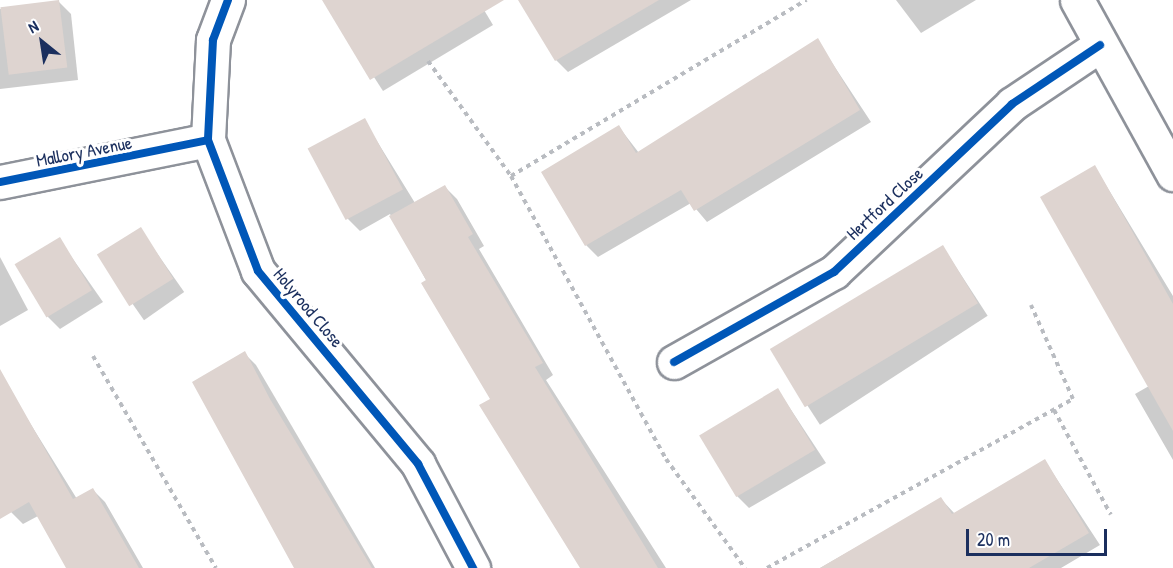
<!DOCTYPE html>
<html>
<head>
<meta charset="utf-8">
<style>
  body { margin:0 }
  #map { position:relative; width:1173px; height:568px; overflow:hidden; background:#fff; font-family:"Patrick Hand",sans-serif }
  div>[style] { position:absolute }
  [style*='--x'] { left:calc(var(--x)*1px); top:calc(var(--y)*1px); width:calc(var(--w)*1px); rotate:calc(var(--a)*1deg) }
  .shadow>* { inset:0; background:#0003; transform-origin:0 0 }
  .building>* { inset:0; background:#ded4d0; transform-origin:0 0 }
  .path>* { height:4px; margin-top:-2px; transform-origin:0; background:repeating-linear-gradient(90deg,#b9bcc1 0 4.5px,transparent 0 9px) }
  .roads { filter:drop-shadow(2px 0 #8e929a) drop-shadow(-2px 0 #8e929a) drop-shadow(0 2px #8e929a) drop-shadow(0 -2px #8e929a) }
  .street>* { height:33px; margin:-16.5px; padding:0 16.5px; transform-origin:16.5px; border-radius:16.5px; background:#fff }
  .cycleway>* { height:8px; margin:-4px; padding:0 4px; transform-origin:4px; border-radius:4px; background:#0057b8 }
  span { translate:-50% -50%; white-space:nowrap; text-align:center; line-height:1.15; -webkit-text-stroke:6px #fff; paint-order:stroke }
  .street-label { font-size:18px; color:#1b2f5e }
  .north { position:absolute; left:12px; top:12px; width:60px; height:60px; -webkit-text-stroke:4px #fff; paint-order:stroke; rotate:330deg; font-size:16px; font-weight:700; line-height:24px; text-align:center; color:#1b2f5e }
  .north::after { content:''; display:block; margin:auto; width:21px; height:27px; background:#1b2f5e; clip-path:polygon(50% 0,100% 100%,50% 72%,0 100%) }
  .scale { position:absolute; left:966px; top:529px; width:141px; height:27px; box-sizing:border-box; border:3px solid #1b2f5e; border-top:0; padding-left:8px; font-size:18px; line-height:21px; white-space:nowrap; color:#1b2f5e; -webkit-text-stroke:4px #fff; paint-order:stroke }
</style>
</head>
<body>
<div id="map">
  <div class="shadow">
    <i style="clip-path:polygon(324px 0,478px 0,493px 25px,383px 91px)"></i>
    <i style="clip-path:polygon(543px 0,691px 0,568px 72px,556px 60px)"></i>
    <i style="clip-path:polygon(896px 0,976px 0,921px 33px)"></i>
    <i style="clip-path:polygon(59px 2px,71px 14px,78px 80px,0 89px,0 9px)"></i>
    <i style="clip-path:polygon(817px 40px,871px 122px,707px 222px,691px 203px,598px 257px,586px 245px,619px 127px,639px 153px)"></i>
    <i style="clip-path:polygon(364px 120px,415px 203px,445px 187px,457px 199px,484px 246px,479px 249px,553px 375px,546px 380px,666px 568px,583px 568px,390px 214px,360px 231px,348px 219px,310px 150px)"></i>
    <i style="clip-path:polygon(1095px 167px,1173px 296px,1173px 460px,1135px 394px,1149px 386px)"></i>
    <i style="left:140px;top:229px;width:77px;height:49px;rotate:55deg"></i>
    <i style="clip-path:polygon(59px 239px,103px 302px,60px 329px,48px 317px)"></i>
    <i style="left:943px;top:247px;width:82px;height:200px;rotate:57deg"></i>
    <i style="clip-path:polygon(0 257px,28px 310px,0 326px)"></i>
    <i style="clip-path:polygon(244px 353px,256px 365px,375px 568px,296px 568px)"></i>
    <i style="clip-path:polygon(778px 390px,826px 463px,749px 508px,737px 496px)"></i>
    <i style="clip-path:polygon(20px 407px,77px 499px,93px 490px,105px 502px,143px 568px,69px 568px,38px 516px,23px 524px,11px 512px,0 492px,0 419px)"></i>
    <i style="clip-path:polygon(1045px 461px,1100px 545px,1061px 568px,820px 568px,941px 499px,955px 514px)"></i>
  </div>
  <div class="building">
    <i style="left:59px;top:0;width:68px;height:59px;rotate:83deg"></i>
    <i style="clip-path:polygon(322px 0,504px 0,370px 80px)"></i>
    <i style="clip-path:polygon(518px 0,659px 0,555px 61px)"></i>
    <i style="clip-path:polygon(818px 38px,860px 110px,694px 211px,681px 190px,585px 246px,541px 172px,619px 125px,636px 153px)"></i>
    <i style="left:365px;top:118px;width:81px;height:65px;rotate:62deg"></i>
    <i style="clip-path:polygon(1095px 165px,1173px 304px,1173px 431px,1040px 197px)"></i>
    <i style="clip-path:polygon(445px 185px,473px 234px,468px 237px,543px 363px,535px 367px,658px 568px,580px 568px,479px 405px,490px 399px,421px 283px,426px 280px,389px 216px)"></i>
    <i style="left:141px;top:227px;width:61px;height:52px;rotate:58deg"></i>
    <i style="left:60px;top:237px;width:62px;height:53px;rotate:59deg"></i>
    <i style="left:943px;top:245px;width:68px;height:202px;rotate:59deg"></i>
    <i style="clip-path:polygon(245px 351px,270px 399px,372px 568px,294px 568px,192px 382px)"></i>
    <i style="clip-path:polygon(0 369px,73px 499px,93px 488px,139px 568px,66px 568px,29px 502px,0 519px)"></i>
    <i style="left:778px;top:388px;width:72px;height:92px;rotate:59deg"></i>
    <i style="clip-path:polygon(1045px 459px,1089px 533px,1029px 568px,820px 568px,941px 497px,952px 514px)"></i>
  </div>
  <div class="path">
    <i style="--x:428;--y:61;--w:142;--a:54.2"></i>
    <i style="--x:511;--y:176;--w:323;--a:61.3"></i>
    <i style="--x:666;--y:459;--w:135;--a:54.1"></i>
    <i style="--x:511;--y:176;--w:344;--a:-30.8"></i>
    <i style="--x:93;--y:356;--w:245;--a:59.9"></i>
    <i style="--x:1054;--y:410;--w:119;--a:61.5"></i>
    <i style="--x:767;--y:568;--w:350;--a:-28.9"></i>
    <i style="--x:1073;--y:399;--w:103;--a:-114.1"></i>
  </div>
  <div class="roads">
    <div class="street">
      <i style="--x:228;--y:0;--w:43;--a:110.6"></i>
      <i style="--x:213;--y:40;--w:100;--a:92.9"></i>
      <i style="--x:208;--y:140;--w:140;--a:69.1"></i>
      <i style="--x:258;--y:271;--w:251;--a:50.3"></i>
      <i style="--x:418;--y:464;--w:118;--a:62.1"></i>
      <i style="--x:1077;--y:0;--w:199;--a:61.1"></i>
      <i style="--x:0;--y:182;--w:212;--a:-11.4"></i>
      <i style="--x:674;--y:362;--w:184;--a:-29.4"></i>
      <i style="--x:834;--y:272;--w:245;--a:-43.3"></i>
      <i style="--x:1012;--y:104;--w:106;--a:-33.8"></i>
    </div>
  </div>
  <div class="cycleway">
    <i style="--x:228;--y:0;--w:43;--a:110.6"></i>
    <i style="--x:213;--y:40;--w:100;--a:92.9"></i>
    <i style="--x:208;--y:140;--w:140;--a:69.1"></i>
    <i style="--x:258;--y:271;--w:251;--a:50.3"></i>
    <i style="--x:418;--y:464;--w:118;--a:62.1"></i>
    <i style="--x:0;--y:182;--w:212;--a:-11.4"></i>
    <i style="--x:674;--y:362;--w:184;--a:-29.4"></i>
    <i style="--x:834;--y:272;--w:245;--a:-43.3"></i>
    <i style="--x:1012;--y:104;--w:106;--a:-33.8"></i>
  </div>
  <div class="street-label">
    <span style="left:84px;top:152px;rotate:-11deg">Mallory Avenue</span>
    <span style="left:885px;top:204px;rotate:-43deg">Hertford Close</span>
    <span style="left:308px;top:308px;rotate:50deg">Holyrood Close</span>
  </div>
  <div class="north">N</div>
  <div class="scale">20 m</div>
</div>
</body>
</html>
